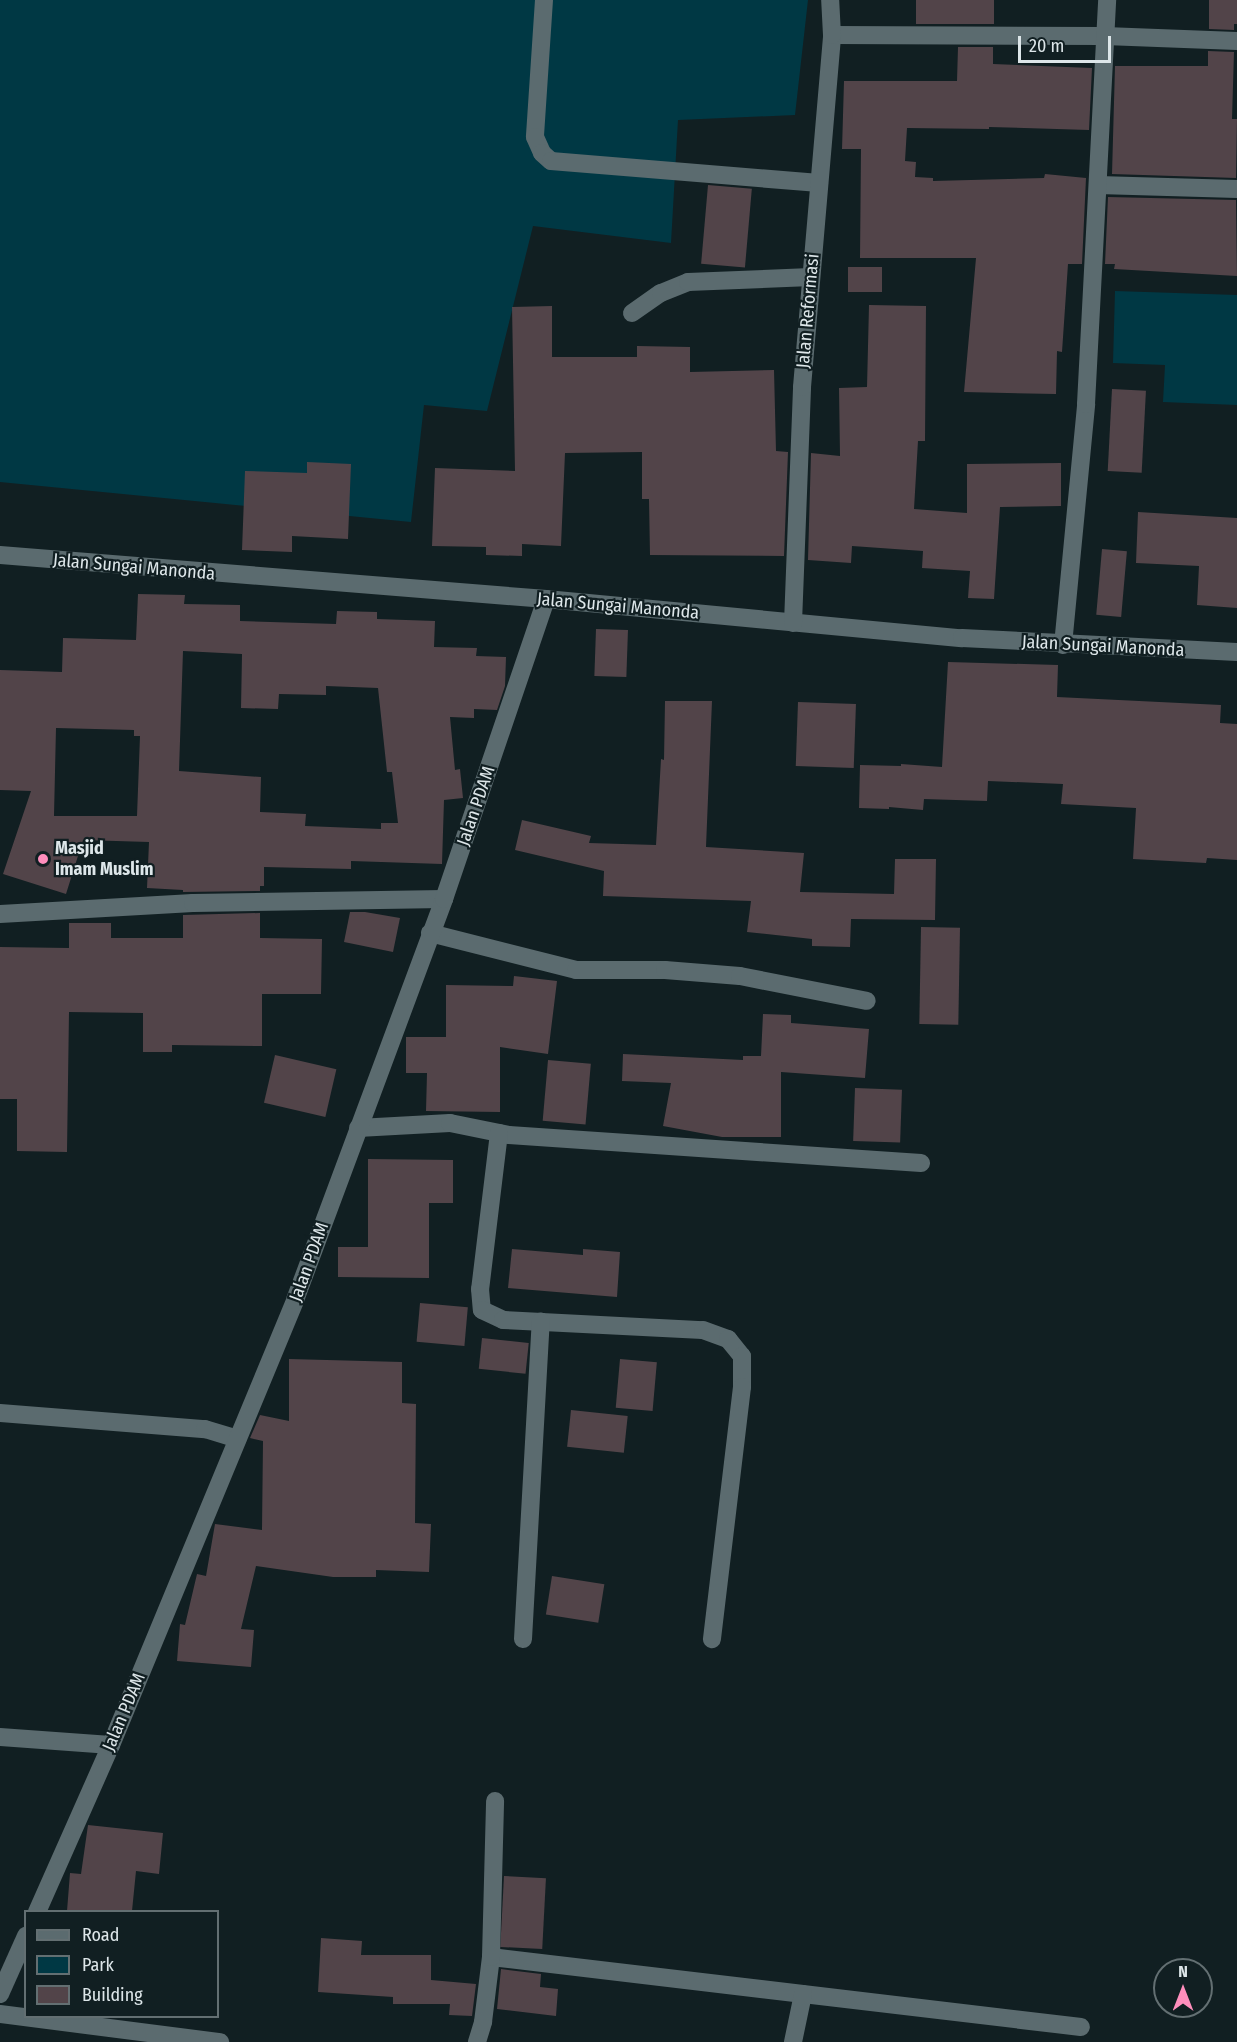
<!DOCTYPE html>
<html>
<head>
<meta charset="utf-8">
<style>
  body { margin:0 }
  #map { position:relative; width:1237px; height:2042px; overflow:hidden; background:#111f22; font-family:"Fira Sans Condensed",sans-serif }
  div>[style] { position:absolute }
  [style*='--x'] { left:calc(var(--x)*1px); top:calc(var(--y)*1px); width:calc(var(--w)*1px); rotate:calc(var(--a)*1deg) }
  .green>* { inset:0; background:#003844 }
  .building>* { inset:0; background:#524449; transform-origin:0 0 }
  .minor>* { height:18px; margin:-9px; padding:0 9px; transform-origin:9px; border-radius:9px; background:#5b6b6f }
  .dots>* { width:16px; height:16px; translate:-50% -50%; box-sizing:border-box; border:3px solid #111f22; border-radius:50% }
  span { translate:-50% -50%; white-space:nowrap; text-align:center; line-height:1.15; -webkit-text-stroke:4.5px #111f22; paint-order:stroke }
  .street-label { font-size:18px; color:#dde6e9 }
  .poi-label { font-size:18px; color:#dde6e9; font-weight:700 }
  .left { translate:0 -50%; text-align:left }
  .legend { position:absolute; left:24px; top:1910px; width:195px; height:108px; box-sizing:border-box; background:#111f22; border:2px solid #636f72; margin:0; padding:8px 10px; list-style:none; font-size:18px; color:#dde6e9 }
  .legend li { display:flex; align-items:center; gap:12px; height:30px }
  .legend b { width:30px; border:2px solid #636f72 }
  .north { position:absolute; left:1153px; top:1958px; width:60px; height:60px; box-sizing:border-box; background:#111f22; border:2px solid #636f72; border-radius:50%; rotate:0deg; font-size:16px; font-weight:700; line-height:24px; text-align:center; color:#dde6e9 }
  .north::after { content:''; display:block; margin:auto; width:21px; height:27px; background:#fe8ebc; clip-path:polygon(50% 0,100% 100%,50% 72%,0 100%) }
  .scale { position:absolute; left:1018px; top:36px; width:93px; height:27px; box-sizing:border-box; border:3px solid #dde6e9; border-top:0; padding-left:8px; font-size:18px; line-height:21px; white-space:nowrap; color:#dde6e9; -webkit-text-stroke:4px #111f22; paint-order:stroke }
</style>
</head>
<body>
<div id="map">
  <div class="green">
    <i style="clip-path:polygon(0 0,808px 0,795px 115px,678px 120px,671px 243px,533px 226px,487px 411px,424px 405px,411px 522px,0 482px)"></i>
    <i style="clip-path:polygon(1115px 291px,1237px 295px,1237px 405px,1163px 402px,1165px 365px,1113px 363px)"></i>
  </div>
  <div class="building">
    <i style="left:916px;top:0;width:78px;height:24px"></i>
    <i style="clip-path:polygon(1209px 0,1237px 0,1237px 24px,1234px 24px,1234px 30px,1209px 29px)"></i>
    <i style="clip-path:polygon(958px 47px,993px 47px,993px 64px,1092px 68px,1089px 130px,989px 127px,989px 129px,907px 128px,905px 161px,916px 162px,915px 177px,933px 178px,933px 181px,1044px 178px,1045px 174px,1086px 178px,1082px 264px,1068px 264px,1062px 352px,1057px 351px,1056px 394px,964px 392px,976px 258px,860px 258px,861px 149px,842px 149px,844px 81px,957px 81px)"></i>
    <i style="clip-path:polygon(1208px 51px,1234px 52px,1232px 119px,1237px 119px,1236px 178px,1112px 174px,1115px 66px,1208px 66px)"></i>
    <i style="left:708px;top:185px;width:44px;height:79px;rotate:5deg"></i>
    <i style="clip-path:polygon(1108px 197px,1236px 200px,1237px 276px,1114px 269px,1115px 264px,1105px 264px)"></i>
    <i style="left:848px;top:267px;width:34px;height:25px"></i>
    <i style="clip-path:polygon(869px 305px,926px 306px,925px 441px,918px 441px,914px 509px,967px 513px,967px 464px,1061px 463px,1061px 506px,1000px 507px,994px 599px,968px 598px,970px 571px,922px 568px,923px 551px,852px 546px,851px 563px,808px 560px,811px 453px,840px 456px,839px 388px,867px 387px)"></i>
    <i style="clip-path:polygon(552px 306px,552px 357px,637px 357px,637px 346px,690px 347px,690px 372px,774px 370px,776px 451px,788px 452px,784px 556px,650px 555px,649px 499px,642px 499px,642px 452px,565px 453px,561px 546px,522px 544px,522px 556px,486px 555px,486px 547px,432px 546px,435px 468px,515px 471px,512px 307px)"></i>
    <i style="left:1112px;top:389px;width:34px;height:82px;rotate:3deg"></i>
    <i style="clip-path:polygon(307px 462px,351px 464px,348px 539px,292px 536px,292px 552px,242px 550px,245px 471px,307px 473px)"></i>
    <i style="clip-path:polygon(1138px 512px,1237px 518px,1237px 608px,1197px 605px,1199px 566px,1136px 563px)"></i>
    <i style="left:1102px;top:549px;width:25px;height:66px;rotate:5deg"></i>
    <i style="clip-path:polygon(evenodd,138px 594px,185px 595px,184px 604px,240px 605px,240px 621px,336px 624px,337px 611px,377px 612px,377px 619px,435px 621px,434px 647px,477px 648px,476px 656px,506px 657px,505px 686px,497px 710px,474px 709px,474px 718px,450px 717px,455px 770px,460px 769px,463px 798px,444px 800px,442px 864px,351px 861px,351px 869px,264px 867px,264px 886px,260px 886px,260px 891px,183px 892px,183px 890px,147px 888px,149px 842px,83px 840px,66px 894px,3px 874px,31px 791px,0 790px,0 670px,62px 672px,63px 638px,136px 640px,138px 594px,183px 651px,242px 654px,241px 708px,278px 709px,279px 694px,326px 695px,326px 686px,378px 688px,387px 772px,392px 772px,398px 823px,381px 823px,381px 829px,305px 826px,306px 814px,260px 812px,261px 777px,179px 771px,183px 651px,138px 594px,56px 728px,134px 730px,134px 736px,140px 736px,137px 816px,54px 816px,56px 728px)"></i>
    <i style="left:596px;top:629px;width:32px;height:47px;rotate:2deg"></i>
    <i style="clip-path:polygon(948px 662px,1058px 665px,1057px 697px,1221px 705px,1220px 723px,1237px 724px,1237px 860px,1207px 858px,1206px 863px,1133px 859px,1136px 808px,1061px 804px,1063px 784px,988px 781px,987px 801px,924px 799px,923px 810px,889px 807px,889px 809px,859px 808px,860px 765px,901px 766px,901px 764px,942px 767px)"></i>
    <i style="clip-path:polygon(665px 701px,712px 701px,706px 847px,804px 853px,800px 892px,894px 894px,895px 859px,936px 859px,935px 920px,851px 919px,850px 947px,812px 946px,812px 939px,747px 932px,751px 901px,603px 896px,604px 871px,515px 850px,522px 820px,591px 836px,589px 843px,656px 845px,661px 759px,664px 760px)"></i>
    <i style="left:798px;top:702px;width:58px;height:64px;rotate:2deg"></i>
    <i style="clip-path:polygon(350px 912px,365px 912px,400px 918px,393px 952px,344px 942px)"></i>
    <i style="clip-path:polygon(260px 913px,260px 938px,322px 939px,321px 994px,262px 994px,262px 1046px,172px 1045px,172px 1052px,143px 1052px,143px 1013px,69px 1012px,67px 1152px,17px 1151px,17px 1099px,0 1099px,0 947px,69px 948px,69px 923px,111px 923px,111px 938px,183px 938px,183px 915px)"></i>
    <i style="left:921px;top:927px;width:39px;height:97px;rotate:1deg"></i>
    <i style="clip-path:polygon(514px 976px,557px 981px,548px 1054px,500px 1047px,500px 1112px,426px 1111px,427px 1073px,406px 1073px,406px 1037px,446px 1037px,446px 985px,513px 986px)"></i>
    <i style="clip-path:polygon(763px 1014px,791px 1015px,791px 1023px,869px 1029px,865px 1078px,781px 1072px,781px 1137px,722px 1137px,663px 1126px,671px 1083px,622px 1081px,623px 1054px,743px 1060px,743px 1056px,761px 1056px)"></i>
    <i style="left:275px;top:1055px;width:63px;height:49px;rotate:13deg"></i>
    <i style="left:548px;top:1060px;width:43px;height:61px;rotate:5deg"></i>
    <i style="left:855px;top:1088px;width:47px;height:53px;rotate:2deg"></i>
    <i style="clip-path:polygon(368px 1159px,453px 1160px,453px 1203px,429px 1203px,429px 1278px,338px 1277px,338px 1247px,368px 1247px)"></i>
    <i style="clip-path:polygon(512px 1249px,583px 1255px,583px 1249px,620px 1252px,617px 1297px,508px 1288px)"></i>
    <i style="left:420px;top:1303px;width:48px;height:39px;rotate:5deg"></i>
    <i style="left:482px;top:1338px;width:47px;height:31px;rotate:6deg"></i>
    <i style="clip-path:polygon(289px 1359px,402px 1362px,402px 1403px,416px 1404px,415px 1523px,431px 1524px,429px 1572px,376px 1570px,376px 1577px,333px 1577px,256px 1566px,241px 1629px,254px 1630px,251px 1667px,177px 1661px,180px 1624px,185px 1625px,197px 1574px,206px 1576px,215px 1524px,262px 1530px,263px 1441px,250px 1438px,260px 1415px,289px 1421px)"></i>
    <i style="left:620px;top:1359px;width:37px;height:49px;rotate:5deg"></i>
    <i style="left:571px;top:1410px;width:57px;height:37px;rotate:6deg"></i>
    <i style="left:552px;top:1576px;width:53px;height:39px;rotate:9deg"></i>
    <i style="clip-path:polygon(88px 1825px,163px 1833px,159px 1874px,136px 1871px,132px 1911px,67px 1911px,70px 1873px,81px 1874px)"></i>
    <i style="left:504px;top:1876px;width:42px;height:71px;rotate:3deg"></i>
    <i style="clip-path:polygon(321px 1938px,362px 1941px,361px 1955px,431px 1955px,431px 1980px,476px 1984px,472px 2016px,449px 2015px,450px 2004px,393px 2004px,393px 1997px,318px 1992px)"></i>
    <i style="clip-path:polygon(501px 1969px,541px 1974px,540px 1987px,558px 1989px,556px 2016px,497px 2009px)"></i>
  </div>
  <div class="minor">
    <i style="--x:544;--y:0;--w:137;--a:93.8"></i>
    <i style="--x:535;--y:137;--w:17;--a:66"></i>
    <i style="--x:542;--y:153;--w:12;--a:42"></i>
    <i style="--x:551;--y:161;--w:269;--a:4.7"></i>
    <i style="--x:832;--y:35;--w:273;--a:0.2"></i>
    <i style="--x:1105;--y:36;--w:132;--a:2.2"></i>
    <i style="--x:1098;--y:185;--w:139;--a:1.6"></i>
    <i style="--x:632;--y:313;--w:35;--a:-35"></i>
    <i style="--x:661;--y:293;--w:29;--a:-22"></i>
    <i style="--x:688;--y:282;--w:123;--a:-2.3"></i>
    <i style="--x:0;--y:555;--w:548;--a:4.61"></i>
    <i style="--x:546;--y:599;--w:418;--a:5.4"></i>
    <i style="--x:962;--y:638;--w:275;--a:2.9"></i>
    <i style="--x:793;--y:623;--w:236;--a:-87.8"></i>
    <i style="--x:802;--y:387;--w:353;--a:-85.1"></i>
    <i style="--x:832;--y:35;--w:35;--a:-93"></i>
    <i style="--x:1063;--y:645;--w:242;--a:-84.5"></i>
    <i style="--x:1086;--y:404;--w:405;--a:-87"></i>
    <i style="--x:0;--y:914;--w:193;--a:-3.3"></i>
    <i style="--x:193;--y:903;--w:251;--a:-0.9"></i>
    <i style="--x:430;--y:933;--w:151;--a:14.2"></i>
    <i style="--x:576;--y:970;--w:89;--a:0"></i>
    <i style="--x:665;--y:970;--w:75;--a:4.6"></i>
    <i style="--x:740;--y:976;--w:129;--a:11.1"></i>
    <i style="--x:358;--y:1128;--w:92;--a:-3.1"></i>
    <i style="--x:450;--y:1123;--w:60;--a:11.5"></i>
    <i style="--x:509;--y:1135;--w:413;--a:3.9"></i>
    <i style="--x:499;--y:1133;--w:157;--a:96.9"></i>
    <i style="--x:480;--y:1289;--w:21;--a:85"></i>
    <i style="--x:482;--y:1310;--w:23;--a:25"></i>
    <i style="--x:503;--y:1320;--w:200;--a:2.9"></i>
    <i style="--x:703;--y:1330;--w:27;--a:20"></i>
    <i style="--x:728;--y:1339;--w:22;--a:51"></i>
    <i style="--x:742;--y:1356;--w:31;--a:90"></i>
    <i style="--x:742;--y:1387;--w:254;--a:96.8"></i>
    <i style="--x:0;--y:1413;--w:206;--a:4.5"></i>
    <i style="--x:205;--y:1429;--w:34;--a:17"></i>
    <i style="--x:523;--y:1639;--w:318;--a:-86.8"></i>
    <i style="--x:0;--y:1737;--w:111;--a:4.1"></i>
    <i style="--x:37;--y:1912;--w:183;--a:-66.1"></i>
    <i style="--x:111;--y:1745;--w:482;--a:-67.5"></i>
    <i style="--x:295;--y:1300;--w:428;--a:-69.6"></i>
    <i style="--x:444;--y:899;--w:317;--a:-71.2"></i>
    <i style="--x:491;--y:1957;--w:594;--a:6.77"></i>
    <i style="--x:0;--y:1994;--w:64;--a:-65.9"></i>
    <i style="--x:0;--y:2014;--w:222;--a:7.3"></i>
    <i style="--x:477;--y:2042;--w:21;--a:-73"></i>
    <i style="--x:483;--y:2022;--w:65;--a:-83"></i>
    <i style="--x:491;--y:1957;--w:156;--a:-88.5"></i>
    <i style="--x:793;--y:2042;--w:49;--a:-78.2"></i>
  </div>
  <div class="dots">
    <i style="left:43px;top:859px;background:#fe8ebc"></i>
  </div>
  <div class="street-label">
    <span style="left:808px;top:311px;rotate:-85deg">Jalan Reformasi</span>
    <span style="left:134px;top:567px;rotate:5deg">Jalan Sungai Manonda</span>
    <span style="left:618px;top:606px;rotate:5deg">Jalan Sungai Manonda</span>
    <span style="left:1103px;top:646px;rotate:3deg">Jalan Sungai Manonda</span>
    <span style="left:476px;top:806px;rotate:-71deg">Jalan PDAM</span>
    <span style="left:309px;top:1262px;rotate:-70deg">Jalan PDAM</span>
    <span style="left:124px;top:1712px;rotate:-67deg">Jalan PDAM</span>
  </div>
  <div class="poi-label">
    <span class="left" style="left:55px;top:859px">Masjid<br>Imam Muslim</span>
  </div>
  <ul class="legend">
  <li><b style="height:8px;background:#5b6b6f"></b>Road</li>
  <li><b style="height:16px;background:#003844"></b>Park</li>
  <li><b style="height:16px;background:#524449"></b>Building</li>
  </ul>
  <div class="north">N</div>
  <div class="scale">20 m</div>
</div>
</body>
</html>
